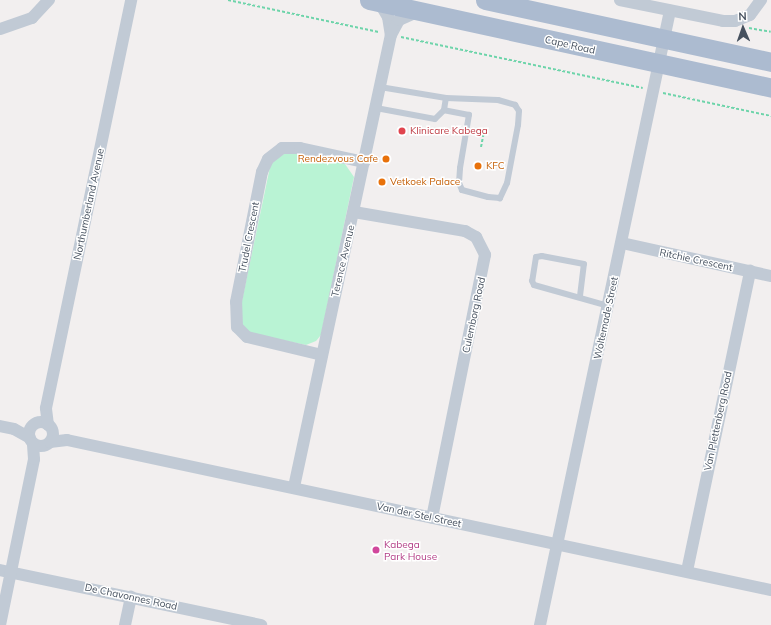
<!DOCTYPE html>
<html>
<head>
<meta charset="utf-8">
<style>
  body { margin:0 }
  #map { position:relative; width:771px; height:625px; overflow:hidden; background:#f2efef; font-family:Mulish,sans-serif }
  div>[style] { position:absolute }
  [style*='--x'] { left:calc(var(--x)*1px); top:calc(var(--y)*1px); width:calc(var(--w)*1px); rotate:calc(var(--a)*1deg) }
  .green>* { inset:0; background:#b9f3d4 }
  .path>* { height:2px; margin-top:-1px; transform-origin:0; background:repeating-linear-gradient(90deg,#6ed4aa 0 3px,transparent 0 5px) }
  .service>* { height:6px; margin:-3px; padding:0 3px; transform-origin:3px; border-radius:3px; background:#c1cad5 }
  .minor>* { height:12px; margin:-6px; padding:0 6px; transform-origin:6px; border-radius:6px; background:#c1cad5 }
  .minor>.ring { margin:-6px; padding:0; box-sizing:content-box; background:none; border:12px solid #c1cad5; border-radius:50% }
  .primary>* { height:19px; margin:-9.5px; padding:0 9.5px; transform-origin:9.5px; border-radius:9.5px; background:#acbbd0 }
  .dots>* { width:11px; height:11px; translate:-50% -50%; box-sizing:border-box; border:2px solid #fff; border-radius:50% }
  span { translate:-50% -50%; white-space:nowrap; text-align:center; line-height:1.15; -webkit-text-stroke:3px #fff; paint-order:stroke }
  .street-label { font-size:10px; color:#45505e }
  .health-label { font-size:10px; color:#be3a42 }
  .left { translate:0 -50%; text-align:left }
  .food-label { font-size:10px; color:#c56008 }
  .right { translate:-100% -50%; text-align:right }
  .hotel-label { font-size:10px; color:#b23c85 }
  .north { position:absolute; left:723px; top:8px; width:40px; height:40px; -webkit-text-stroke:3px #fff; paint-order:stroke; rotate:358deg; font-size:11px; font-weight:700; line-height:16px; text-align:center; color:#45505e }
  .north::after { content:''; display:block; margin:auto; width:14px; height:18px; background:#45505e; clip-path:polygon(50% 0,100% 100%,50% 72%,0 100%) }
</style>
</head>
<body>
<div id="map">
  <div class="green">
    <i style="clip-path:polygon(287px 152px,345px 164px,354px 177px,321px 335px,316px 341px,306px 345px,249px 333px,245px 331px,239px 315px,270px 167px,273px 161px)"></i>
  </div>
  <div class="path">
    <i style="--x:228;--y:0;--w:154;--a:12"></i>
    <i style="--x:749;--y:28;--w:22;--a:10"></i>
    <i style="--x:401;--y:37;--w:247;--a:11.9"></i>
    <i style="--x:663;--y:93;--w:110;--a:12"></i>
    <i style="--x:481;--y:147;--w:15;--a:-79"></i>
  </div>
  <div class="service">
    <i style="--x:380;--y:87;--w:67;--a:9.5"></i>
    <i style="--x:446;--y:98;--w:52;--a:2.2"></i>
    <i style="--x:498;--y:100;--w:18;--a:16"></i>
    <i style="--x:515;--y:105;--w:7;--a:56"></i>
    <i style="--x:519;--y:111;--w:14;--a:94"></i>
    <i style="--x:518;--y:125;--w:59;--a:100.7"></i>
    <i style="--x:507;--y:183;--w:17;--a:115"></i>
    <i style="--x:500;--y:198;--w:12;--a:-175"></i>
    <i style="--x:488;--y:197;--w:27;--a:-165"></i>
    <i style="--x:462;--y:190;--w:8;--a:-113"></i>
    <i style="--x:459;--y:183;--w:15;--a:-86"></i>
    <i style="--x:460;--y:168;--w:54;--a:-80.4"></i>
    <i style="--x:469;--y:115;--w:25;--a:-169"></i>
    <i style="--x:376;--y:108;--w:60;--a:10.6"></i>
    <i style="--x:435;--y:119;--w:13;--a:-45"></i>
    <i style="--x:444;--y:110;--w:12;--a:-81"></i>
    <i style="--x:580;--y:296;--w:32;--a:-83"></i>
    <i style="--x:584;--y:264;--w:43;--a:-169.2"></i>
    <i style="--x:542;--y:256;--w:6;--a:171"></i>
    <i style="--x:536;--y:257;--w:24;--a:99"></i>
    <i style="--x:532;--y:281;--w:4;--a:63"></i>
    <i style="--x:534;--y:285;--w:77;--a:15.8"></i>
  </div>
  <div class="minor">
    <i style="--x:620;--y:0;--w:105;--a:11.5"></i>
    <i style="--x:723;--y:21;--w:12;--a:0"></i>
    <i style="--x:735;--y:21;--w:16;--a:-22"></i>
    <i style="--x:750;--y:15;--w:19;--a:-54"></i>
    <i style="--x:379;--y:2;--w:17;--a:59"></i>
    <i style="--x:388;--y:17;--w:18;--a:81"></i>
    <i style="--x:0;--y:29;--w:34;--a:-19"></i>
    <i style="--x:32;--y:18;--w:25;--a:-47"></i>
    <i style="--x:354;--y:212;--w:113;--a:9.7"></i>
    <i style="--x:465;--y:231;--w:13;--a:29"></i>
    <i style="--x:476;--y:237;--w:20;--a:63"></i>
    <i style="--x:485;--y:255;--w:268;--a:101.4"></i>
    <i style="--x:622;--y:243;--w:153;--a:12.5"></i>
    <i style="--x:322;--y:355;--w:77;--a:-166.5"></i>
    <i style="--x:247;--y:337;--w:14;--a:-135"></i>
    <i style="--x:237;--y:327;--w:25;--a:-92"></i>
    <i style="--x:236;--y:302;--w:133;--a:-78.7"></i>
    <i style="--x:262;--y:172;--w:14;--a:-65"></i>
    <i style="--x:268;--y:159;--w:18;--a:-38"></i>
    <i style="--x:282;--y:148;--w:18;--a:0"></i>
    <i style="--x:300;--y:148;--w:66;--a:12.3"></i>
    <i class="ring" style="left:29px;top:422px;width:12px;height:12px"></i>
    <i style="--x:48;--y:425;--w:17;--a:-97"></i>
    <i style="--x:46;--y:408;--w:417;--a:-78.2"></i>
    <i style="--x:0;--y:426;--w:14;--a:12"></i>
    <i style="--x:14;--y:429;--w:18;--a:29"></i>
    <i style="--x:50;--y:442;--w:17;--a:-7"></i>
    <i style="--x:67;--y:440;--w:720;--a:12.03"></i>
    <i style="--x:294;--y:487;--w:462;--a:-77.9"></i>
    <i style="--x:391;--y:35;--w:17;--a:-62"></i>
    <i style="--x:399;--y:20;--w:22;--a:-24"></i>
    <i style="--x:0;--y:570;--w:267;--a:11.9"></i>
    <i style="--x:687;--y:571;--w:307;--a:-78.1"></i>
    <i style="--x:0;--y:625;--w:169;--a:-78.4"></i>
    <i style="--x:34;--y:459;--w:16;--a:-94"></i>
    <i style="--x:125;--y:625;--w:29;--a:-78"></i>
    <i style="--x:540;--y:625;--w:628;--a:-78.05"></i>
  </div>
  <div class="primary">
    <i style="--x:369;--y:0;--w:412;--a:12.3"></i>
    <i style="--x:485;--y:0;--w:293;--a:12.2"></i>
  </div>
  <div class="dots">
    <i style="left:402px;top:131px;background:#e0444e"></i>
    <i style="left:386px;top:159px;background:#e8710a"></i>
    <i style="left:478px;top:166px;background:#e8710a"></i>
    <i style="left:382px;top:182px;background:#e8710a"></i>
    <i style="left:376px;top:550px;background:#d1479c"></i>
  </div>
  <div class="street-label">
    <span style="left:570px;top:45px;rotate:13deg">Cape Road</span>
    <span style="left:89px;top:204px;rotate:-78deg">Northumberland Avenue</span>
    <span style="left:249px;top:237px;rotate:-79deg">Trudel Crescent</span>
    <span style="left:696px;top:260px;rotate:12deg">Ritchie Crescent</span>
    <span style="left:343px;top:261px;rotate:-77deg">Terence Avenue</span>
    <span style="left:474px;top:315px;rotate:-78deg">Culemborg Road</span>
    <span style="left:606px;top:318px;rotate:-78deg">Woltemade Street</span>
    <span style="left:718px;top:421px;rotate:-78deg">Van Plettenberg Road</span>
    <span style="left:419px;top:515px;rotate:12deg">Van der Stel Street</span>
    <span style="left:131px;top:597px;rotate:12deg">De Chavonnes Road</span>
  </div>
  <div class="health-label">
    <span class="left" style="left:410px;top:131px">Klinicare Kabega</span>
  </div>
  <div class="food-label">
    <span class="right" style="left:378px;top:159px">Rendezvous Cafe</span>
    <span class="left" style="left:486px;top:166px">KFC</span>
    <span class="left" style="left:390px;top:182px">Vetkoek Palace</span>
  </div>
  <div class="hotel-label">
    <span class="left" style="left:384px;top:550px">Kabega<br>Park House</span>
  </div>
  <div class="north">N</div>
</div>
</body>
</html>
